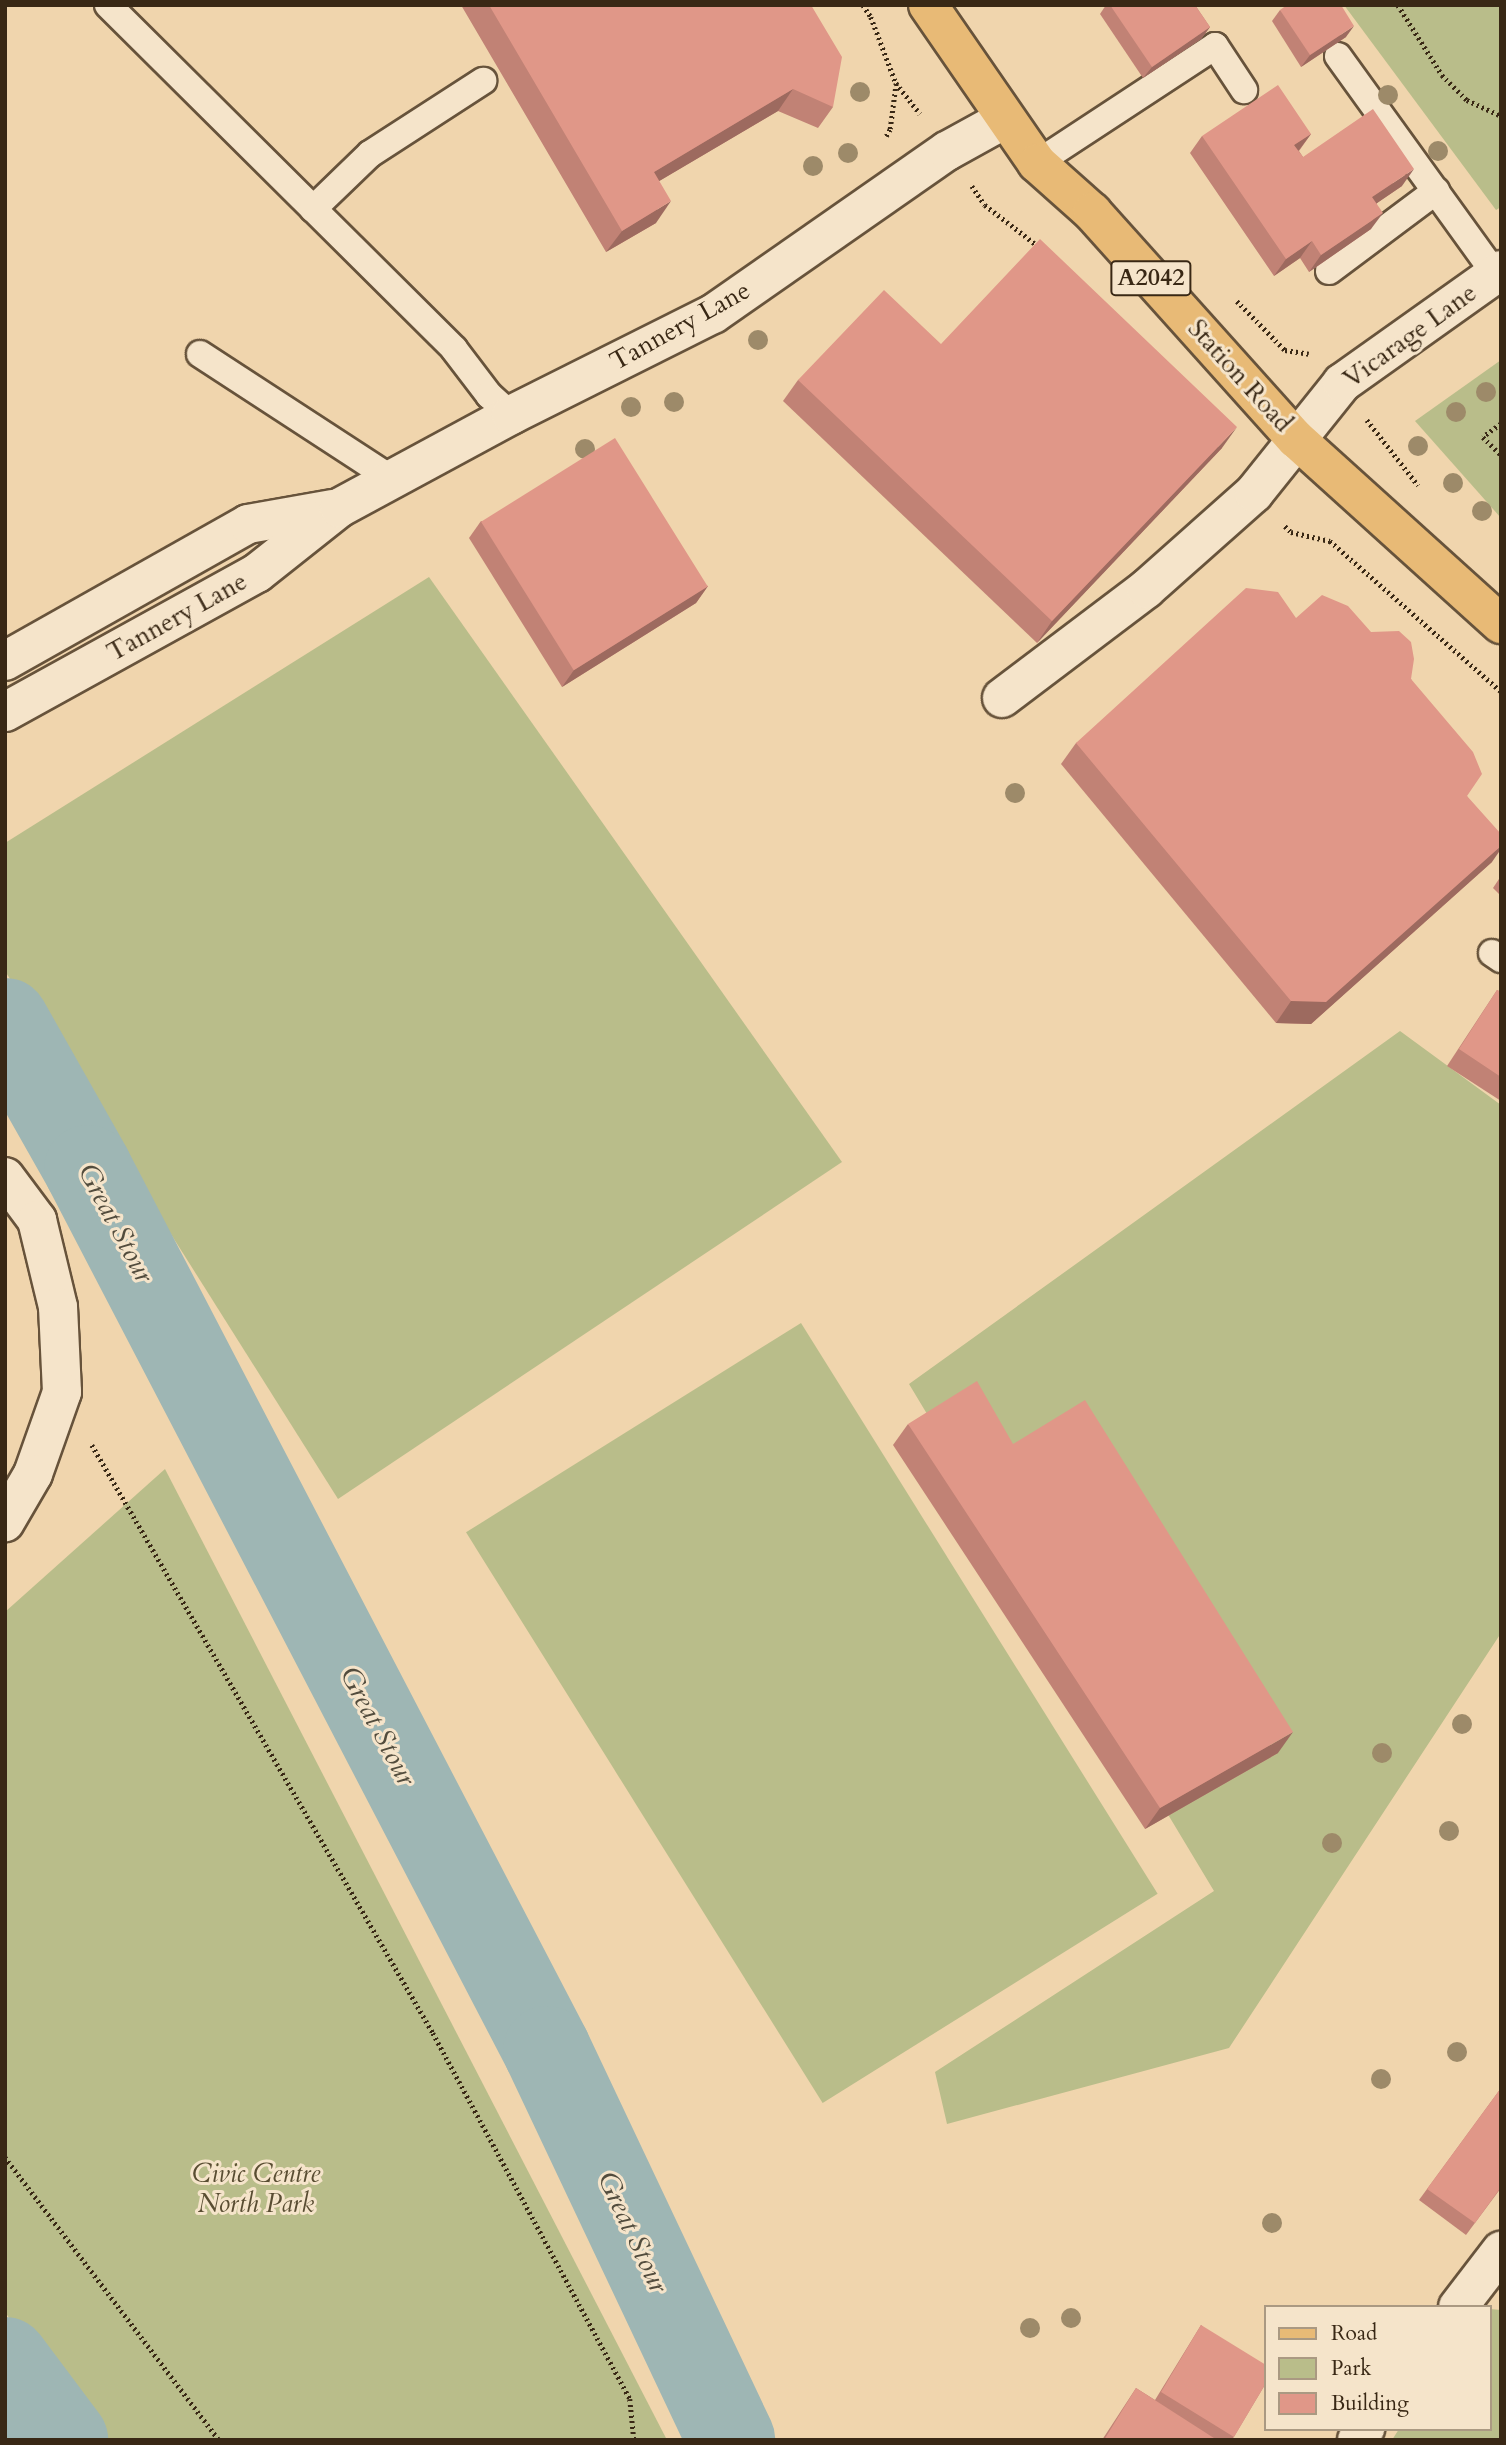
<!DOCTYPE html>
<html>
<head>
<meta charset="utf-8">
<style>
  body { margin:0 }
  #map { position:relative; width:1506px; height:2445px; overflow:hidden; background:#f0d5ad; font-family:Cardo,serif }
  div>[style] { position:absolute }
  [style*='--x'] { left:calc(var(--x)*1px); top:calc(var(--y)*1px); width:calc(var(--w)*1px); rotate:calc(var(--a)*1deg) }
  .green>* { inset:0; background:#b9bd8a; transform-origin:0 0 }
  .river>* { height:88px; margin:-44px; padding:0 44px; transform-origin:44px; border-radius:44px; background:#9eb6b4 }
  .path>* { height:4.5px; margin-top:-2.25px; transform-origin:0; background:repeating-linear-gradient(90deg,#392815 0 2px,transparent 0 5.5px) }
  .roads { filter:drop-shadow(2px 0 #67533b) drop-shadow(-2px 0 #67533b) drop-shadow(0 2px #67533b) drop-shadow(0 -2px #67533b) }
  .lane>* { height:26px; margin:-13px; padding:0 13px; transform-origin:13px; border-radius:13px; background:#f5e4ca }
  .street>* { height:38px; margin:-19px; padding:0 19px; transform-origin:19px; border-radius:19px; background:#f5e4ca }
  .primary>* { height:38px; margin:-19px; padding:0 19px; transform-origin:19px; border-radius:19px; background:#e8ba76 }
  .trees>* { width:20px; height:20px; margin:-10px; border-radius:50%; background:#9d8a69 }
  .wall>* { inset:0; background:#c18275 }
  .shaded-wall>* { inset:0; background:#9d6a5f }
  .building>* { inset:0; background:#e09788; transform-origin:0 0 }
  span { translate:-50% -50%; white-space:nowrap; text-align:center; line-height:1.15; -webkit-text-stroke:6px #f5e4ca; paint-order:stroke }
  .shield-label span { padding:2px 5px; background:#f5e4ca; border:2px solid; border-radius:5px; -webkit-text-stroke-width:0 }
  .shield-label { font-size:24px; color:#392815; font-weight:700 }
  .street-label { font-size:26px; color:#392815 }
  .park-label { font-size:26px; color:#594d32; font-style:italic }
  .water-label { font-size:28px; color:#524c3d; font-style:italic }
  .frame { position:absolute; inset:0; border:7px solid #392815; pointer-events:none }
  .legend { position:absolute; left:1264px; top:2305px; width:228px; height:126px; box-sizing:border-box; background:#f5e4ca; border:2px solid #aa9982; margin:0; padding:9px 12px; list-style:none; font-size:21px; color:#392815 }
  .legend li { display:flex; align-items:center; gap:14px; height:35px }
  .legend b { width:35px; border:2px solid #aa9982 }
</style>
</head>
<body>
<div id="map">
  <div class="green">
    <i style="clip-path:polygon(1344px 5px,1501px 5px,1501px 207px,1496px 210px)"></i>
    <i style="clip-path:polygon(1501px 360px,1501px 518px,1415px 421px)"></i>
    <i style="clip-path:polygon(429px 577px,842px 1162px,338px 1499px,5px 971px,5px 843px)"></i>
    <i style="clip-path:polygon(1400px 1031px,1501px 1105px,1501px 1633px,1229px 2048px,947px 2124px,935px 2072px,1214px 1891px,909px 1384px)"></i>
    <i style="left:801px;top:1323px;width:673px;height:395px;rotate:58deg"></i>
    <i style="clip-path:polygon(165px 1469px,667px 2440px,93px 2440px,5px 2312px,5px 1612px)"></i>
    <i style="clip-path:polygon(1490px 2309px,1501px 2310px,1501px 2440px,1392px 2440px,1399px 2429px,1490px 2429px)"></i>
    <i style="clip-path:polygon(5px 2379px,49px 2440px,5px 2440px)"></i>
  </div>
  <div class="river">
    <i style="--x:5;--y:1022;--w:169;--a:60.5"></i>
    <i style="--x:88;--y:1169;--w:993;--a:62.48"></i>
    <i style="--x:547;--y:2050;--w:431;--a:64.7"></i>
    <i style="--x:5;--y:2361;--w:99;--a:53.2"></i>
  </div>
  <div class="path">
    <i style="--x:863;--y:5;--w:14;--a:56"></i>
    <i style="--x:871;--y:17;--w:71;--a:69.3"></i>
    <i style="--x:896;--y:83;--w:39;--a:52"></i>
    <i style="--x:1398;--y:5;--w:83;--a:57.8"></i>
    <i style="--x:1442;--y:75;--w:35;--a:45"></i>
    <i style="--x:1467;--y:100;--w:38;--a:25"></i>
    <i style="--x:886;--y:136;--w:8;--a:-60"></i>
    <i style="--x:890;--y:129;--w:46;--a:-82.6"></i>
    <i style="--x:972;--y:186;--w:23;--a:56"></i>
    <i style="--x:985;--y:205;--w:67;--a:37.7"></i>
    <i style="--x:1237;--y:301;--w:69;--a:45.6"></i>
    <i style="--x:1285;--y:350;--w:24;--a:9"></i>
    <i style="--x:1367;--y:420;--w:83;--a:51.9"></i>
    <i style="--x:1501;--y:424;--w:22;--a:144"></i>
    <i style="--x:1483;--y:437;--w:25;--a:45"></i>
    <i style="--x:1285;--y:526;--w:8;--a:45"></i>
    <i style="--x:1291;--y:532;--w:40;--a:13"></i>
    <i style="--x:1330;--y:541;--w:227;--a:41.3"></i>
    <i style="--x:92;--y:1445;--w:680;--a:59.89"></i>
    <i style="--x:433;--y:2033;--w:416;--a:61.7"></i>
    <i style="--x:630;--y:2399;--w:41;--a:84.4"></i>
    <i style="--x:5;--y:2157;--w:355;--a:52.9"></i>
  </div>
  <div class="roads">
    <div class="lane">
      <i style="--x:108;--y:5;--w:488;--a:44.8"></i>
      <i style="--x:454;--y:349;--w:58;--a:52.7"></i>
      <i style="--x:489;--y:395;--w:30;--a:42"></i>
      <i style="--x:1338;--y:56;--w:269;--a:54.2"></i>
      <i style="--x:1037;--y:163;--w:213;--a:-33.3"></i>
      <i style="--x:1215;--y:46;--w:53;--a:56.6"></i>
      <i style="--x:313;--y:209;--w:79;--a:-44"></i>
      <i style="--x:370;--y:154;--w:135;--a:-32.9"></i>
      <i style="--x:1329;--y:271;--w:134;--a:-36.8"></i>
      <i style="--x:200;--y:354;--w:230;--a:33.1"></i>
      <i style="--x:1492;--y:953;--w:11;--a:34"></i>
    </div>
    <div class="street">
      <i style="--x:5;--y:661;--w:279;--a:-29.4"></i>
      <i style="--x:248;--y:524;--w:86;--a:-10"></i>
      <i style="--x:1002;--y:698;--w:181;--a:-37.1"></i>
      <i style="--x:1146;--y:589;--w:144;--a:-41.6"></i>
      <i style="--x:1254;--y:493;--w:141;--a:-51.3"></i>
      <i style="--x:1342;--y:383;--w:195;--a:-35.4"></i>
      <i style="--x:5;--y:712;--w:288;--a:-28.9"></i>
      <i style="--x:257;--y:573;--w:105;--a:-38.4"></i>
      <i style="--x:339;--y:508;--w:196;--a:-28.4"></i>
      <i style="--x:511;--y:415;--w:226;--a:-26.6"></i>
      <i style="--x:713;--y:314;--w:285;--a:-34.9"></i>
      <i style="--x:947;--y:151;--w:66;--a:-28.9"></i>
      <i style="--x:5;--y:1177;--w:54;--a:53.3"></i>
      <i style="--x:37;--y:1220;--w:89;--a:76.4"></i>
      <i style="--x:58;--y:1307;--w:85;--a:87.3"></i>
      <i style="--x:62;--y:1392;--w:87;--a:109.5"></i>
      <i style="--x:33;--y:1474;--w:56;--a:120.3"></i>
      <i style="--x:1458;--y:2307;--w:71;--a:-52.5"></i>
      <i style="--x:1357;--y:2440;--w:14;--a:-54"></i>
    </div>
    <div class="primary">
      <i style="--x:928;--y:5;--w:192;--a:55.4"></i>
      <i style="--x:1037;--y:163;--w:74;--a:41.7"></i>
      <i style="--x:1092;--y:212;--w:305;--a:48.1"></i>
      <i style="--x:1296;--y:439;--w:276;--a:42.1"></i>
    </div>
  </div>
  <div class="trees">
    <i style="left:860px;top:92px"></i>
    <i style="left:1388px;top:95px"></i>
    <i style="left:1438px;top:151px"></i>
    <i style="left:848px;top:153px"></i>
    <i style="left:813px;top:166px"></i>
    <i style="left:758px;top:340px"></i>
    <i style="left:1486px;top:392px"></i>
    <i style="left:674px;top:402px"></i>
    <i style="left:631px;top:407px"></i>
    <i style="left:1456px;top:412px"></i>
    <i style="left:1418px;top:446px"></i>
    <i style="left:585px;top:449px"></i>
    <i style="left:1453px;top:483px"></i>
    <i style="left:1482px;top:511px"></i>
    <i style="left:1015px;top:793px"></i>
    <i style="left:1462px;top:1724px"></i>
    <i style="left:1382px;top:1753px"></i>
    <i style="left:1449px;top:1831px"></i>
    <i style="left:1332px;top:1843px"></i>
    <i style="left:1457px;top:2052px"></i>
    <i style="left:1381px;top:2079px"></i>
    <i style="left:1272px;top:2223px"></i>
    <i style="left:1071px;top:2318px"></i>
    <i style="left:1030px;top:2328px"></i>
  </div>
  <div class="wall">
    <i style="clip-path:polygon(461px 5px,811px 5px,833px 107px,818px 128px,778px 111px,659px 181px,656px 223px,606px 252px)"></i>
    <i style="clip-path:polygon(1106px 5px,1195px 5px,1210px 27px,1201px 39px,1143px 78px,1100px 14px)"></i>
    <i style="clip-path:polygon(1280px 10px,1346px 37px,1301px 67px,1272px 21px)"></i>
    <i style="clip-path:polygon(1311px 134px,1299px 151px,1303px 157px,1402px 186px,1377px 203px,1371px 229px,1309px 272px,1300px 258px,1274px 276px,1190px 153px,1202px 136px)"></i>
    <i style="clip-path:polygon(941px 344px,1222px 448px,1037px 643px,783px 401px,798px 380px)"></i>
    <i style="clip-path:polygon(481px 521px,708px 586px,696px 603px,562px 687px,469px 538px)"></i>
    <i style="clip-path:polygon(1296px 618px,1411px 679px,1467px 796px,1492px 862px,1311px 1024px,1276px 1023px,1061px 764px,1076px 743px)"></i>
    <i style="clip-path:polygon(1501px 876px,1501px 896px,1493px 888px)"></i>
    <i style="clip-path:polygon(1497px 990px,1501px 992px,1501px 1101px,1447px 1066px)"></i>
    <i style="clip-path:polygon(908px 1424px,1278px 1753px,1145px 1829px,893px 1445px)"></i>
    <i style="clip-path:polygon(1501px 2088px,1501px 2188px,1466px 2235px,1419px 2200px)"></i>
    <i style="clip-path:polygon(1201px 2325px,1266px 2383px,1232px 2440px,1102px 2440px,1136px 2388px,1155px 2400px)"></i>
  </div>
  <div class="shaded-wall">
    <i style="clip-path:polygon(1354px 26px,1346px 37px,1301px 67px,1310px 55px)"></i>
    <i style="clip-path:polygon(1210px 27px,1201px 39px,1143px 78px,1152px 67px)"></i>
    <i style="clip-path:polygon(793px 89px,778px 111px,639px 193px,654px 172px)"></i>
    <i style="clip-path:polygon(1311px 134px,1299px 150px,1283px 162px,1294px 145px)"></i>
    <i style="clip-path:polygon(1414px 169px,1402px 186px,1361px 214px,1372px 197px)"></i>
    <i style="clip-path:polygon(671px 201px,656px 223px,606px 252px,622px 231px)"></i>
    <i style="clip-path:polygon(1383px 213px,1371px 229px,1309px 272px,1321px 255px)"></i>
    <i style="clip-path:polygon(1312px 241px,1300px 258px,1274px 276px,1286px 259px)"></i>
    <i style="clip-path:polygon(1237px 427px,1222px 448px,1037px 643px,1052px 621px)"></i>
    <i style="clip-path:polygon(708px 586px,696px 603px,562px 687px,574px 670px)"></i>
    <i style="clip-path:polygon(1501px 846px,1501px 849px,1492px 862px,1311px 1024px,1276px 1023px,1291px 1001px)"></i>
    <i style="clip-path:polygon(1293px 1732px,1278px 1753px,1145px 1829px,1160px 1808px)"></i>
  </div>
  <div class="building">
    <i style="clip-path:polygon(489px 5px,811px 5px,842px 57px,833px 107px,793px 89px,654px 172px,671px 201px,622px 231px)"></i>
    <i style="clip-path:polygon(1110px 5px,1195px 5px,1210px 27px,1152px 67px)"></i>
    <i style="clip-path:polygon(1287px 5px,1341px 5px,1354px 26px,1310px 55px,1280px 10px)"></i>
    <i style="clip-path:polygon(1278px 85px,1311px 134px,1294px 145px,1303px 157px,1373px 109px,1414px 169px,1372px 197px,1383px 213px,1321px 255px,1312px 241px,1286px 259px,1202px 136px)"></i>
    <i style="clip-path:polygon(1040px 239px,1237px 427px,1052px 621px,798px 380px,884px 290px,941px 344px)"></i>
    <i style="left:615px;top:438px;width:175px;height:158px;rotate:58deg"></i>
    <i style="clip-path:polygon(1246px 588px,1278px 592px,1296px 618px,1322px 595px,1348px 606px,1371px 632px,1399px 631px,1411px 642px,1414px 659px,1411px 679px,1473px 752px,1482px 774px,1467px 796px,1501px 834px,1501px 846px,1326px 1002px,1291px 1001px,1076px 743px)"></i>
    <i style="clip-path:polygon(1497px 990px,1501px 992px,1501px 1077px,1459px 1049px)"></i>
    <i style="clip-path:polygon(977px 1381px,1013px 1444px,1085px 1400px,1293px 1732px,1160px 1808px,908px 1424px)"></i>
    <i style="clip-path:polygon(1501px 2088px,1501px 2187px,1475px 2223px,1427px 2189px)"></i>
    <i style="clip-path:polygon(1201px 2325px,1266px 2365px,1266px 2383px,1234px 2437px,1161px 2392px)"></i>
    <i style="clip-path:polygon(1136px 2388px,1217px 2440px,1104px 2440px)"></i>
  </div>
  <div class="shield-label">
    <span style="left:1151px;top:278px">A2042</span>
  </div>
  <div class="street-label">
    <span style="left:680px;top:326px;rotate:-29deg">Tannery Lane</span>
    <span style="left:1410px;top:336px;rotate:-36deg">Vicarage Lane</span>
    <span style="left:1240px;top:376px;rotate:48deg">Station Road</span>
    <span style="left:177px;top:617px;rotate:-29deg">Tannery Lane</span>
  </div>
  <div class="park-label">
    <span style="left:256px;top:2189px">Civic Centre<br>North Park</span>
  </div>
  <div class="water-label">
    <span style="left:116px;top:1223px;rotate:62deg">Great Stour</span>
    <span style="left:378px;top:1726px;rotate:62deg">Great Stour</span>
    <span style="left:633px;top:2232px;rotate:65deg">Great Stour</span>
  </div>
  <div class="frame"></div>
  <ul class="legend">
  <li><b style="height:9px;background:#e8ba76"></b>Road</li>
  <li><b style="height:19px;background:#b9bd8a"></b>Park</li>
  <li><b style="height:19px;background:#e09788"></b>Building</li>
  </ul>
</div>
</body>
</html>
